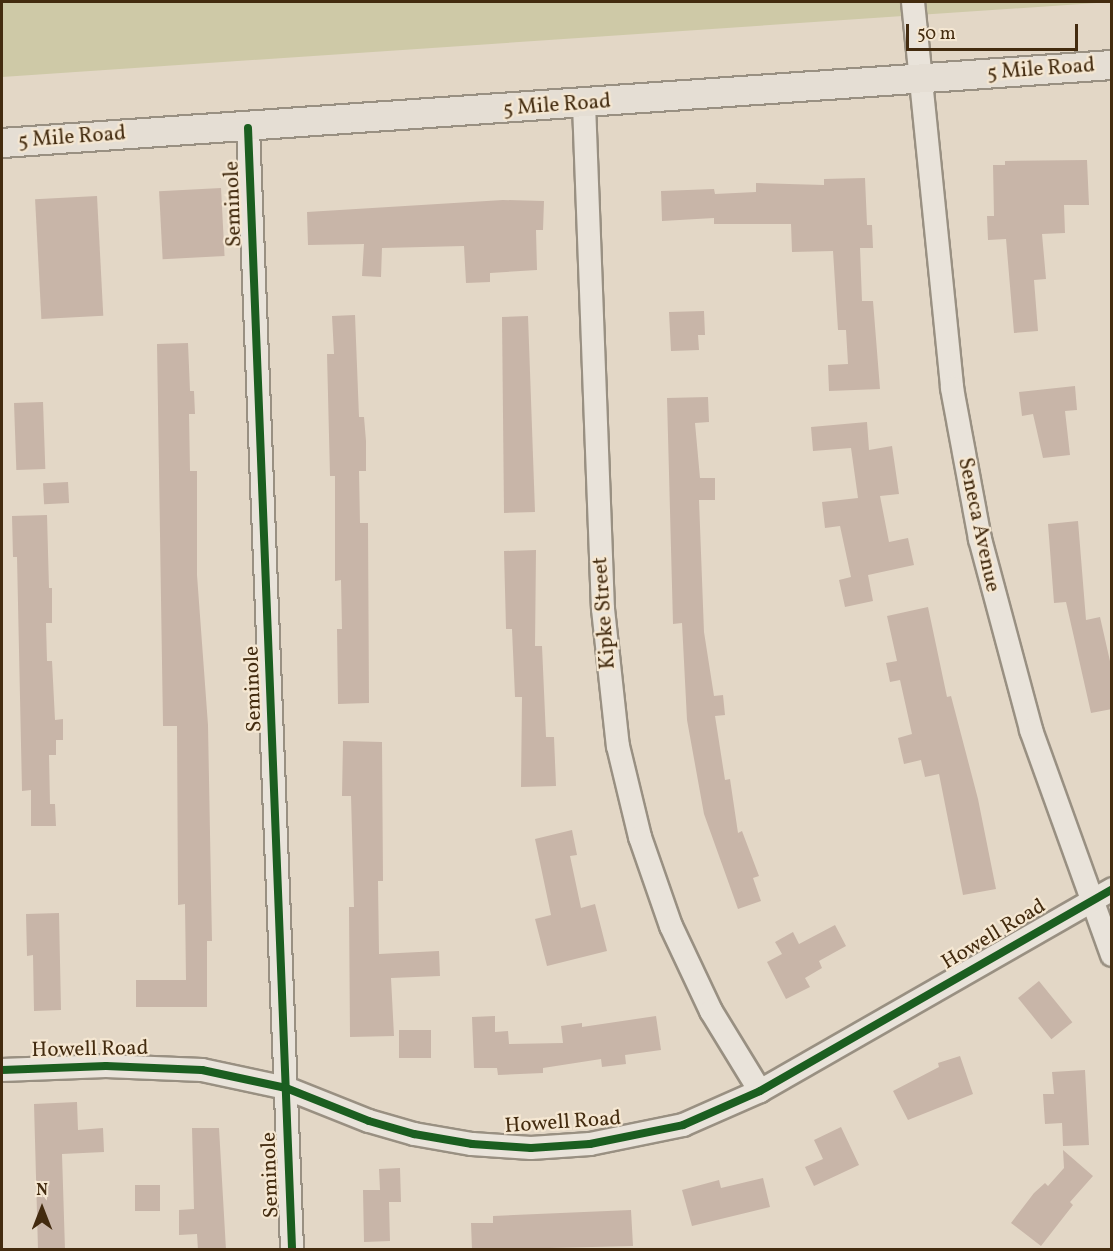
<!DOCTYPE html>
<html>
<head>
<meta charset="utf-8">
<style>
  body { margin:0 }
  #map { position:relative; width:1113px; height:1251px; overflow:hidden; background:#e3d7c6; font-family:Vollkorn,serif }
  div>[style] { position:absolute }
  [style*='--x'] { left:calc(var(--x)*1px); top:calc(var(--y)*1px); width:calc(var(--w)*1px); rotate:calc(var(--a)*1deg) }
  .green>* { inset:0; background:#cec9a7 }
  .building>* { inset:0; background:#c8b5a8; transform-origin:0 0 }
  .roads { filter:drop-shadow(2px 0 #999082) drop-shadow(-2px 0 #999082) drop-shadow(0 2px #999082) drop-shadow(0 -2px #999082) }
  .minor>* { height:22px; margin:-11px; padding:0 11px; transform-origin:11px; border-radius:11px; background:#e9e3da }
  .major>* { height:28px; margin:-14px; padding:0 14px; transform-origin:14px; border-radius:14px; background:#e5ded4 }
  .cycleway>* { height:8px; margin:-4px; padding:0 4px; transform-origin:4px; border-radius:4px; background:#1b5e20 }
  span { translate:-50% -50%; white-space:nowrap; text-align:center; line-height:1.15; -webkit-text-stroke:4.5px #f5e7d2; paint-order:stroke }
  .street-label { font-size:21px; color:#432b0f }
  .frame { position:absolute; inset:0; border:3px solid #432b0f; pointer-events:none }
  .north { position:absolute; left:12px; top:1179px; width:60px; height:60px; -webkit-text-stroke:4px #f5e7d2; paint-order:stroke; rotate:0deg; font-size:16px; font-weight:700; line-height:24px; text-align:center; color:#432b0f }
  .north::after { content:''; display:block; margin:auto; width:21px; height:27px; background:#432b0f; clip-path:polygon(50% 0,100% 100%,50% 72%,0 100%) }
  .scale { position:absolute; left:906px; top:24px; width:172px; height:27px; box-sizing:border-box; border:3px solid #432b0f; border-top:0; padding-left:8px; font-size:18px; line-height:21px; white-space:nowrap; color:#432b0f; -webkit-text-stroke:4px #f5e7d2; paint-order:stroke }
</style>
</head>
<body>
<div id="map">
  <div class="green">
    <i style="clip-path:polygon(2px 2px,1111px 2px,2px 77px)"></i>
  </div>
  <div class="building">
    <i style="clip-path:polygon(1087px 160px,1089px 205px,1064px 205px,1065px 233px,1042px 234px,1046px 279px,1034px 280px,1038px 331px,1014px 333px,1006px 239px,988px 240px,987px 216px,994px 216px,993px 165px,1005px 165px,1005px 161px)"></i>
    <i style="clip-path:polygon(865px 178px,867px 225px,872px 225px,873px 248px,860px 248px,862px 301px,873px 301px,880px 389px,829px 391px,828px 365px,848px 364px,846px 330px,838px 330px,833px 251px,792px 252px,791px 224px,714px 224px,714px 218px,662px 221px,661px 191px,714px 189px,715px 194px,756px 192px,756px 183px,824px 185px,824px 179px)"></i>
    <i style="left:221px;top:188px;width:68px;height:62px;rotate:87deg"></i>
    <i style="left:97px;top:196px;width:120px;height:62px;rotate:87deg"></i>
    <i style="clip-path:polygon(503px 200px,544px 201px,543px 230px,536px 230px,537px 270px,490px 273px,490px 282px,466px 283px,464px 246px,382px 248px,381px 277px,362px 276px,364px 244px,308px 245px,307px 212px)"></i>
    <i style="clip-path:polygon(704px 311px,705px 335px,698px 335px,699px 350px,671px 351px,669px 312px)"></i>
    <i style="clip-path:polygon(355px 315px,359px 417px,364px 417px,366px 441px,366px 471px,359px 471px,360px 523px,368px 523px,369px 703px,338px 704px,337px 629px,342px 629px,341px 580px,335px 581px,335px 476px,330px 476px,327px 354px,334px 354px,332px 316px)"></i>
    <i style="clip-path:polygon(528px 316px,535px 512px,504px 513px,502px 317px)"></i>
    <i style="clip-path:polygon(188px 343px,190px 391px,194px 391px,195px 414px,189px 414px,190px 471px,197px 471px,197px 575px,208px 725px,212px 941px,207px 941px,207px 1007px,136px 1007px,136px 980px,186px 980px,185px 904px,178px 905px,177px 726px,163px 726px,157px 344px)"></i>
    <i style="clip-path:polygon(1075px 386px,1077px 410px,1065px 411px,1070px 455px,1043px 458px,1033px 414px,1022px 416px,1019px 392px)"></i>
    <i style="clip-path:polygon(708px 397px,709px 422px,695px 423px,700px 478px,715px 478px,715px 500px,699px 500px,704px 632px,714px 696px,723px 695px,725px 715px,715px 716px,725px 780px,730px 779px,738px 833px,742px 831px,759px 876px,753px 878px,761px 901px,738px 909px,704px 814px,687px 720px,682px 623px,673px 624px,667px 398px)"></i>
    <i style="left:43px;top:402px;width:67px;height:29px;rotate:88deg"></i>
    <i style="clip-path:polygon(867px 422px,869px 450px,892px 446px,899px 494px,880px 496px,889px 542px,908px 538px,914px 565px,868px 575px,873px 601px,845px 607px,839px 580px,851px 577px,840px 526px,825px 528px,822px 502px,858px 498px,851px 448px,813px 451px,811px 427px)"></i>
    <i style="left:68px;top:482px;width:21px;height:25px;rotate:87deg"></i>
    <i style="clip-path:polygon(47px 515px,49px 588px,52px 588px,52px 623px,46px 623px,47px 661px,52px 661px,55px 720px,63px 719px,63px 740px,56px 740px,56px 755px,49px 755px,50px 804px,55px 804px,56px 826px,31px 826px,31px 790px,22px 791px,17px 557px,13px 557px,12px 516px)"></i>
    <i style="clip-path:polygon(1078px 521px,1086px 620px,1100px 617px,1112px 670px,1112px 709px,1091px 713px,1066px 602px,1054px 603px,1048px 524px)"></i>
    <i style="clip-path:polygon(536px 550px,535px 646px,542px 646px,546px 737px,554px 737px,556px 786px,521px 787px,522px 697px,515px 697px,512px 629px,506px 629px,504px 551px)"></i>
    <i style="clip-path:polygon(928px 607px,947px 697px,951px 696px,978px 799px,996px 889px,963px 895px,939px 774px,925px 777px,921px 760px,904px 764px,898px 738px,912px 734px,900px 680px,890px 682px,886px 663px,897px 661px,887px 616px)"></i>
    <i style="clip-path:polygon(343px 741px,382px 742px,383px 881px,378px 881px,379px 954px,439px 951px,440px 976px,391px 978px,394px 1036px,350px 1037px,349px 907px,354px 907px,351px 796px,342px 796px)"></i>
    <i style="clip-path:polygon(572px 830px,577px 855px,570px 856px,581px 908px,595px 904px,607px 951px,547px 966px,535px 919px,551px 915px,535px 839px)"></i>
    <i style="clip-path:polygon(59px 913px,61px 1010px,34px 1011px,33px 955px,27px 956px,26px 914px)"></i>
    <i style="clip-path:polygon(835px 925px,846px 946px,819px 961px,822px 968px,805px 978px,810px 987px,786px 999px,767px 962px,782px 954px,775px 942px,793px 932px,799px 944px)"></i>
    <i style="left:1039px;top:981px;width:53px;height:27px;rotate:51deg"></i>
    <i style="clip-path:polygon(495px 1016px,495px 1032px,508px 1031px,509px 1044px,563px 1043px,561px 1026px,582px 1023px,582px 1027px,656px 1016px,661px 1050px,625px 1055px,626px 1064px,602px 1067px,601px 1059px,543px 1068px,543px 1073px,498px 1075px,497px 1068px,474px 1068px,472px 1017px)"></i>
    <i style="left:399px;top:1030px;width:32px;height:28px"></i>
    <i style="clip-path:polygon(960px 1056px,973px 1094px,908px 1120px,893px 1091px,939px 1067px,938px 1063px)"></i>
    <i style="clip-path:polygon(1085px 1070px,1089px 1145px,1063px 1146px,1062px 1123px,1045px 1124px,1043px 1094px,1054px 1094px,1052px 1072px)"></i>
    <i style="clip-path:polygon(77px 1102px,78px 1130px,103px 1128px,104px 1152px,62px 1154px,65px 1250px,38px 1250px,34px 1104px)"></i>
    <i style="clip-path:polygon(841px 1127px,859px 1165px,814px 1186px,805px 1167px,823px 1159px,814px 1140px)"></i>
    <i style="clip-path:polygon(192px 1128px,219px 1128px,226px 1250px,198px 1250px,197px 1234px,179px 1235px,179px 1210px,194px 1209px)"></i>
    <i style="clip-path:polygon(1063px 1150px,1093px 1176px,1070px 1202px,1073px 1205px,1041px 1246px,1011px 1223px,1034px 1193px,1045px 1183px,1048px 1186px,1064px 1168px)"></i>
    <i style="clip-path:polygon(400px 1168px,401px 1202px,389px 1202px,390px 1241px,364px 1242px,363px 1190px,380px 1190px,379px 1169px)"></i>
    <i style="clip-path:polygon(763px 1178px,770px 1207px,692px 1226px,682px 1190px,719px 1180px,721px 1188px)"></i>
    <i style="left:135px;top:1185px;width:25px;height:26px"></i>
    <i style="clip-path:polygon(631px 1210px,633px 1246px,472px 1250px,471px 1223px,493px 1223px,493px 1216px)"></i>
  </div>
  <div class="roads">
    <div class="minor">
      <i style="--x:913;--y:2;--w:388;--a:84.2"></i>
      <i style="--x:952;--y:388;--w:154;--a:79.5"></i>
      <i style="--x:980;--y:539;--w:198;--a:75"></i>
      <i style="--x:1031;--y:730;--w:239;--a:70.2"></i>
      <i style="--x:584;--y:104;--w:505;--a:87.85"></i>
      <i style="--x:603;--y:609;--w:138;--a:83.8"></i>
      <i style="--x:618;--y:746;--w:94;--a:76.4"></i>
      <i style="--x:640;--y:837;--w:94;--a:70.8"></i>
      <i style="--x:671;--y:926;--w:94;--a:64.8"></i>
      <i style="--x:711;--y:1011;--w:94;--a:58.5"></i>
      <i style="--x:248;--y:128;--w:1123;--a:87.75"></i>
      <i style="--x:2;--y:1070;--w:104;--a:-2.2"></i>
      <i style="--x:106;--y:1066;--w:96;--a:2.4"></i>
      <i style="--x:202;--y:1070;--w:86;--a:12.1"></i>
      <i style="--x:286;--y:1088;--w:89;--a:21.7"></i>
      <i style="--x:369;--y:1121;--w:47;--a:16.1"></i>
      <i style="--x:414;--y:1134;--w:59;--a:9.8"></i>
      <i style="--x:472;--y:1144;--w:59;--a:3.9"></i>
      <i style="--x:531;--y:1148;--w:59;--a:-3.9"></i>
      <i style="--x:590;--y:1144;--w:95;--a:-11.5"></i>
      <i style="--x:683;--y:1125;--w:84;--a:-23.8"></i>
      <i style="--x:760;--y:1091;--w:406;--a:-29.8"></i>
    </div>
    <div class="major">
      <i style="--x:2;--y:143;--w:1113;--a:-4.02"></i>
    </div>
  </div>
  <div class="cycleway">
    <i style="--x:248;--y:128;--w:1123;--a:87.75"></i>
    <i style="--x:2;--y:1070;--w:104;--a:-2.2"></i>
    <i style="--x:106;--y:1066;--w:96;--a:2.4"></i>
    <i style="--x:202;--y:1070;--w:86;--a:12.1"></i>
    <i style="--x:286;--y:1088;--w:89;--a:21.7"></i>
    <i style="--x:369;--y:1121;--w:47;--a:16.1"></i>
    <i style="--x:414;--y:1134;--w:59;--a:9.8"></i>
    <i style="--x:472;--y:1144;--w:59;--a:3.9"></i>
    <i style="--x:531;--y:1148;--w:59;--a:-3.9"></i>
    <i style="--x:590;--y:1144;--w:95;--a:-11.5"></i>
    <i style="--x:683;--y:1125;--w:84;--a:-23.8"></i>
    <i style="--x:760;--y:1091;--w:406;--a:-29.8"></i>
  </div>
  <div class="street-label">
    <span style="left:1041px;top:70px;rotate:-4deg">5 Mile Road</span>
    <span style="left:557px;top:106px;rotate:-4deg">5 Mile Road</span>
    <span style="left:72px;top:138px;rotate:-4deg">5 Mile Road</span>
    <span style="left:234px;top:204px;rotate:-92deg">Seminole</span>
    <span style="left:978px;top:525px;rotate:78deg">Seneca Avenue</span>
    <span style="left:605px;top:613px;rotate:-94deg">Kipke Street</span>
    <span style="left:254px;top:689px;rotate:-92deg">Seminole</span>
    <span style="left:994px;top:935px;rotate:-31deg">Howell Road</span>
    <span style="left:90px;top:1050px;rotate:-1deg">Howell Road</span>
    <span style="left:563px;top:1123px;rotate:-4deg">Howell Road</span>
    <span style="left:271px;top:1175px;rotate:-92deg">Seminole</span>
  </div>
  <div class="frame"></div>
  <div class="north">N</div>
  <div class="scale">50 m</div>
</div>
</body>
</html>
